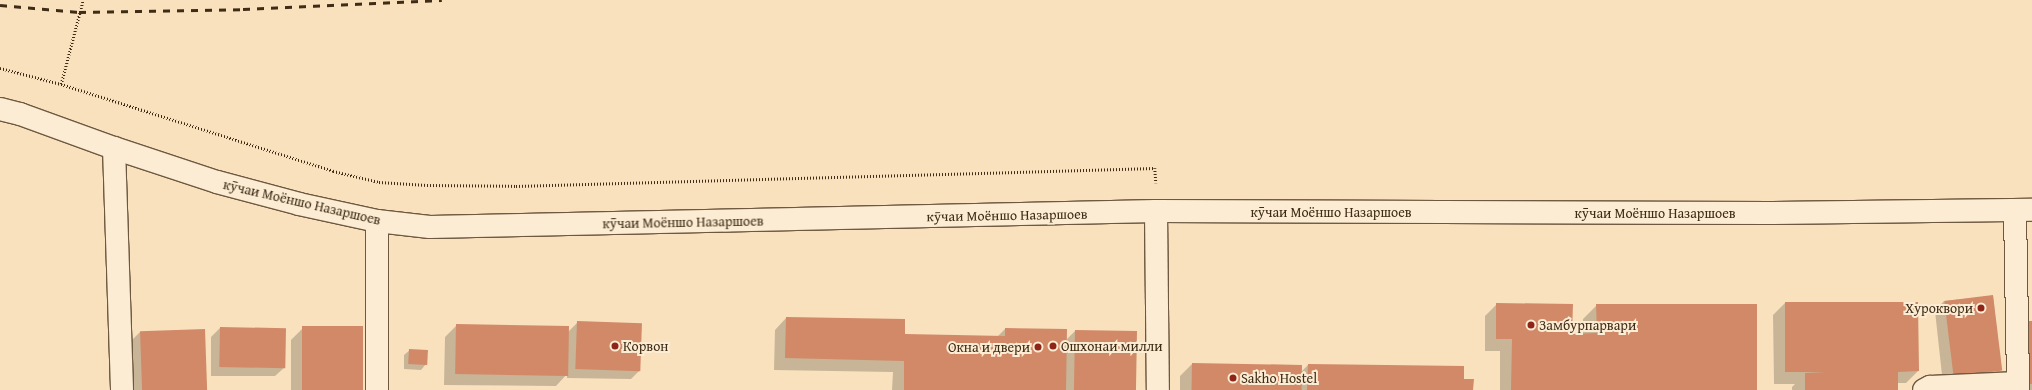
<!DOCTYPE html>
<html>
<head>
<meta charset="utf-8">
<style>
  body { margin:0 }
  #map { position:relative; width:2032px; height:390px; overflow:hidden; background:#fae1bd; font-family:"Gentium Book Plus",serif }
  div>[style] { position:absolute }
  [style*='--x'] { left:calc(var(--x)*1px); top:calc(var(--y)*1px); width:calc(var(--w)*1px); rotate:calc(var(--a)*1deg) }
  .shadow>* { inset:0; background:#0003 }
  .building>* { inset:0; background:#d18968; transform-origin:0 0 }
  .path>* { height:2.5px; margin-top:-1.25px; transform-origin:0; background:repeating-linear-gradient(90deg,#3f2c16 0 1px,transparent 0 3px) }
  .roads { filter:drop-shadow(1px 0 #6e5940) drop-shadow(-1px 0 #6e5940) drop-shadow(0 1px #6e5940) drop-shadow(0 -1px #6e5940) }
  .minor>* { height:22px; margin:-11px; padding:0 11px; transform-origin:11px; border-radius:11px; background:#fcecd4 }
  .rail>* { height:3px; margin-top:-1.5px; transform-origin:0; background:repeating-linear-gradient(90deg,#3f2c16 0 7px,transparent 0 14px) }
  .dots>* { width:11px; height:11px; translate:-50% -50%; box-sizing:border-box; border:2px solid #fcecd4; border-radius:50% }
  span { translate:-50% -50%; white-space:nowrap; text-align:center; line-height:1.15; -webkit-text-stroke:4px #fcecd4; paint-order:stroke }
  .street-label { font-size:14px; color:#3f2c16 }
  .poi-label { font-size:14px; color:#3f2c16 }
  .right { translate:-100% -50%; text-align:right }
  .left { translate:0 -50%; text-align:left }
</style>
</head>
<body>
<div id="map">
  <div class="shadow">
    <i style="clip-path:polygon(1993px 296px,2001px 370px,1991px 379px,1943px 384px,1935px 311px,1944px 301px)"></i>
    <i style="clip-path:polygon(1785px 303px,1918px 371px,1906px 383px,1897px 383px,1897px 390px,1792px 390px,1792px 387px,1795px 384px,1774px 384px,1773px 315px)"></i>
    <i style="clip-path:polygon(1497px 304px,1571px 335px,1583px 334px,1583px 319px,1597px 305px,1756px 390px,1500px 390px,1500px 351px,1485px 351px,1485px 316px)"></i>
    <i style="clip-path:polygon(786px 318px,904px 335px,997px 337px,1005px 329px,1066px 340px,1075px 331px,1135px 390px,892px 390px,893px 372px,774px 370px,775px 330px)"></i>
    <i style="clip-path:polygon(578px 322px,640px 370px,631px 379px,567px 378px,567px 374px,556px 386px,444px 385px,445px 337px,457px 325px,568px 332px)"></i>
    <i style="clip-path:polygon(2029px 322px,2032px 322px,2032px 390px,2018px 390px,2017px 334px)"></i>
    <i style="clip-path:polygon(220px 328px,285px 329px,285px 367px,275px 376px,211px 376px,211px 337px)"></i>
    <i style="clip-path:polygon(303px 328px,362px 390px,291px 390px,291px 340px)"></i>
    <i style="clip-path:polygon(204px 330px,206px 390px,129px 390px,128px 344px,140px 332px)"></i>
    <i style="clip-path:polygon(410px 350px,426px 364px,421px 370px,404px 369px,404px 355px)"></i>
    <i style="clip-path:polygon(1192px 364px,1301px 372px,1308px 365px,1463px 367px,1463px 380px,1472px 390px,1180px 390px,1180px 376px)"></i>
  </div>
  <div class="building">
    <i style="left:1993px;top:295px;width:76px;height:49px;rotate:83deg"></i>
    <i style="clip-path:polygon(1785px 302px,1918px 302px,1919px 371px,1898px 372px,1898px 390px,1805px 390px,1805px 373px,1826px 372px,1785px 372px)"></i>
    <i style="clip-path:polygon(1496px 303px,1573px 304px,1572px 334px,1597px 333px,1596px 304px,1757px 304px,1757px 390px,1511px 390px,1512px 339px,1496px 339px)"></i>
    <i style="clip-path:polygon(786px 317px,905px 319px,905px 334px,1005px 336px,1005px 328px,1067px 329px,1066px 390px,904px 390px,904px 361px,785px 358px)"></i>
    <i style="left:577px;top:321px;width:65px;height:48px;rotate:2deg"></i>
    <i style="left:2029px;top:321px;width:3px;height:63px"></i>
    <i style="left:456px;top:324px;width:113px;height:50px;rotate:1deg"></i>
    <i style="left:363px;top:326px;width:64px;height:61px;rotate:90deg"></i>
    <i style="left:220px;top:327px;width:66px;height:40px;rotate:1deg"></i>
    <i style="left:205px;top:329px;width:61px;height:65px;rotate:88deg"></i>
    <i style="left:1075px;top:330px;width:62px;height:60px;rotate:1deg"></i>
    <i style="left:409px;top:349px;width:19px;height:15px;rotate:3deg"></i>
    <i style="left:1192px;top:363px;width:110px;height:27px;rotate:1deg"></i>
    <i style="clip-path:polygon(1308px 364px,1464px 366px,1464px 379px,1474px 379px,1473px 390px,1307px 390px)"></i>
  </div>
  <div class="path">
    <i style="--x:0;--y:68;--w:63;--a:14.7"></i>
    <i style="--x:61;--y:84;--w:286;--a:17.7"></i>
    <i style="--x:333;--y:171;--w:47;--a:13.4"></i>
    <i style="--x:379;--y:182;--w:48;--a:3.6"></i>
    <i style="--x:427;--y:185;--w:89;--a:0.6"></i>
    <i style="--x:516;--y:186;--w:639;--a:-1.61"></i>
    <i style="--x:1155;--y:168;--w:15;--a:86"></i>
    <i style="--x:61;--y:84;--w:87;--a:-75.3"></i>
  </div>
  <div class="roads">
    <div class="minor">
      <i style="--x:0;--y:109;--w:21;--a:14"></i>
      <i style="--x:20;--y:114;--w:100;--a:19.9"></i>
      <i style="--x:114;--y:148;--w:108;--a:18.3"></i>
      <i style="--x:217;--y:182;--w:85;--a:15"></i>
      <i style="--x:299;--y:204;--w:80;--a:12.3"></i>
      <i style="--x:377;--y:221;--w:53;--a:6.5"></i>
      <i style="--x:430;--y:227;--w:726;--a:-1.26"></i>
      <i style="--x:1156;--y:211;--w:617;--a:0.19"></i>
      <i style="--x:1773;--y:213;--w:259;--a:-0.7"></i>
      <i style="--x:114;--y:148;--w:242;--a:88.1"></i>
      <i style="--x:2015;--y:210;--w:180;--a:89"></i>
      <i style="--x:1156;--y:211;--w:179;--a:89.4"></i>
      <i style="--x:377;--y:390;--w:169;--a:-90"></i>
      <i style="--x:1924;--y:390;--w:7;--a:-27"></i>
      <i style="--x:1930;--y:387;--w:88;--a:-2.6"></i>
    </div>
  </div>
  <div class="rail">
    <i style="--x:0;--y:5;--w:79;--a:5.1"></i>
    <i style="--x:79;--y:12;--w:164;--a:-1"></i>
    <i style="--x:243;--y:9;--w:199;--a:-2.6"></i>
  </div>
  <div class="dots">
    <i style="left:1981px;top:308px;background:#8f2418"></i>
    <i style="left:1531px;top:325px;background:#8f2418"></i>
    <i style="left:615px;top:346px;background:#8f2418"></i>
    <i style="left:1053px;top:346px;background:#8f2418"></i>
    <i style="left:1038px;top:347px;background:#8f2418"></i>
    <i style="left:1233px;top:378px;background:#8f2418"></i>
  </div>
  <div class="street-label">
    <span style="left:302px;top:202px;rotate:13deg">кӯчаи Моёншо Назаршоев</span>
    <span style="left:1331px;top:212px">кӯчаи Моёншо Назаршоев</span>
    <span style="left:1655px;top:213px">кӯчаи Моёншо Назаршоев</span>
    <span style="left:1007px;top:215px;rotate:-1deg">кӯчаи Моёншо Назаршоев</span>
    <span style="left:683px;top:222px;rotate:-1deg">кӯчаи Моёншо Назаршоев</span>
  </div>
  <div class="poi-label">
    <span class="right" style="left:1973px;top:308px">Хуроквори</span>
    <span class="left" style="left:1539px;top:325px">Замбурпарвари</span>
    <span class="left" style="left:623px;top:346px">Корвон</span>
    <span class="left" style="left:1061px;top:346px">Ошхонаи милли</span>
    <span class="right" style="left:1030px;top:347px">Окна и двери</span>
    <span class="left" style="left:1241px;top:378px">Sakho Hostel</span>
  </div>
</div>
</body>
</html>
